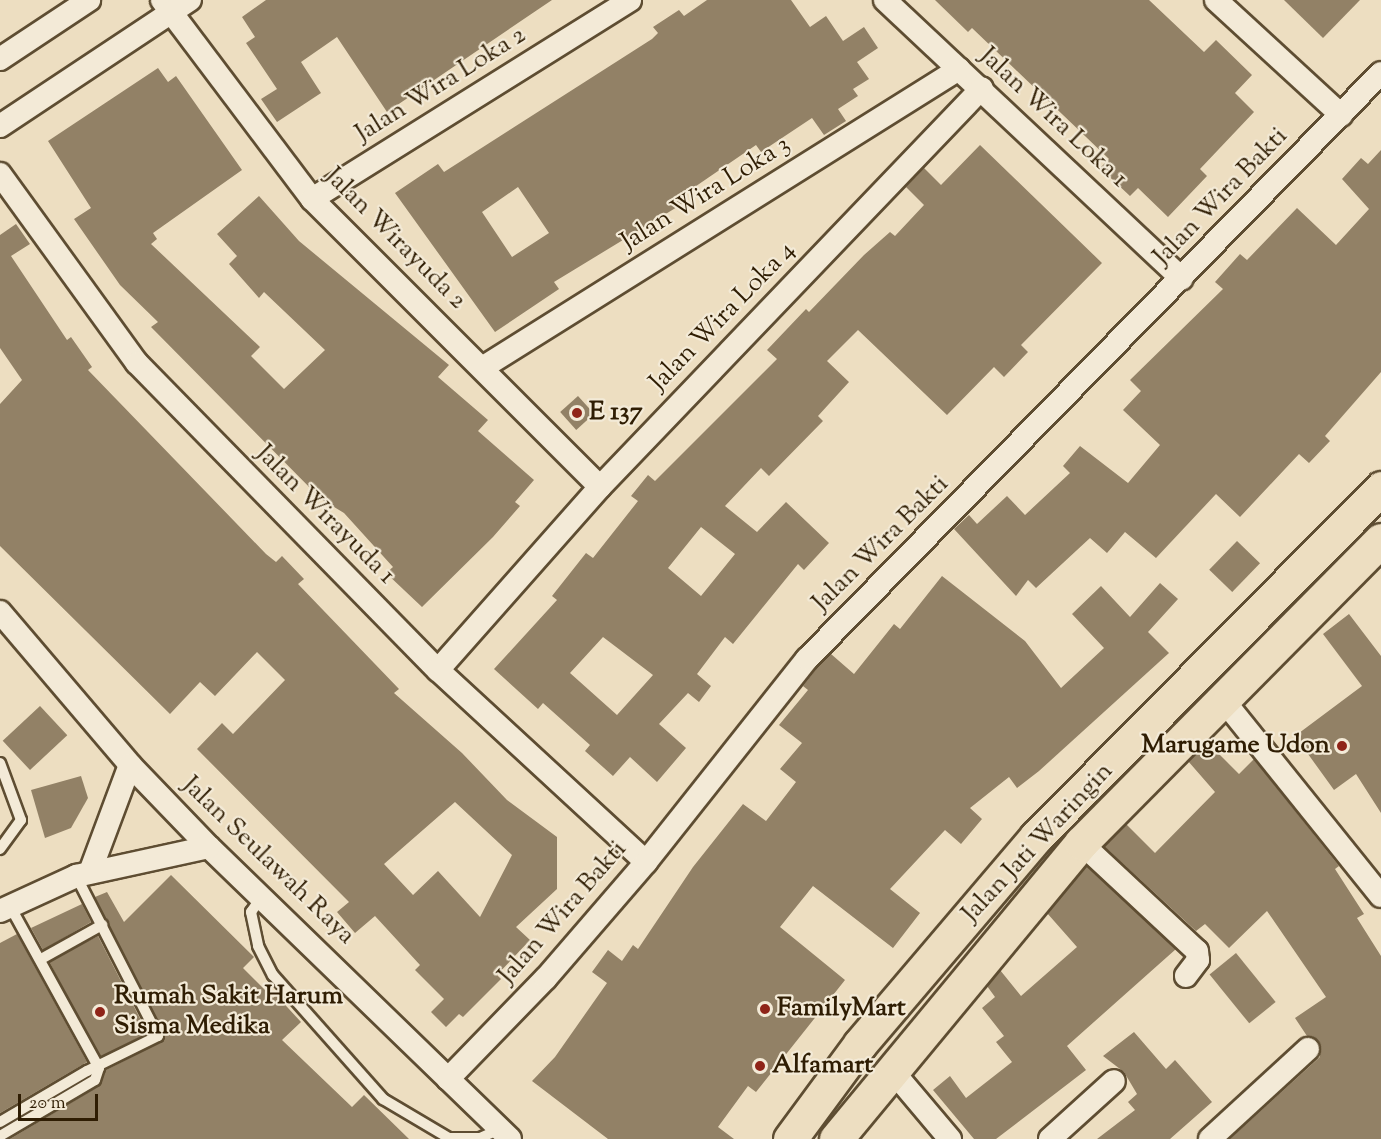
<!DOCTYPE html>
<html>
<head>
<meta charset="utf-8">
<style>
  body { margin:0 }
  #map { position:relative; width:1381px; height:1139px; overflow:hidden; background:#eddec1; font-family:"Sorts Mill Goudy",serif }
  div>[style] { position:absolute }
  [style*='--x'] { left:calc(var(--x)*1px); top:calc(var(--y)*1px); width:calc(var(--w)*1px); rotate:calc(var(--a)*1deg) }
  .building>* { inset:0; background:#928166; transform-origin:0 0 }
  .roads { filter:drop-shadow(2px 0 #5e4d32) drop-shadow(-2px 0 #5e4d32) drop-shadow(0 2px #5e4d32) drop-shadow(0 -2px #5e4d32) }
  .service>* { height:10px; margin:-5px; padding:0 5px; transform-origin:5px; border-radius:5px; background:#f3ead7 }
  .minor>* { height:22px; margin:-11px; padding:0 11px; transform-origin:11px; border-radius:11px; background:#f3ead7 }
  .primary>* { height:33px; margin:-16.5px; padding:0 16.5px; transform-origin:16.5px; border-radius:16.5px; background:#eddec1 }
  .dots>* { width:16px; height:16px; translate:-50% -50%; box-sizing:border-box; border:3px solid #f3ead7; border-radius:50% }
  span { translate:-50% -50%; white-space:nowrap; text-align:center; line-height:1.15; -webkit-text-stroke:4.5px #f3ead7; paint-order:stroke }
  .street-label { font-size:26px; color:#2f1d03 }
  .poi-label { font-size:26px; color:#2f1d03; font-weight:700 }
  .left { translate:0 -50%; text-align:left }
  .right { translate:-100% -50%; text-align:right }
  .scale { position:absolute; left:18px; top:1094px; width:80px; height:27px; box-sizing:border-box; border:3px solid #2f1d03; border-top:0; padding-left:8px; font-size:18px; line-height:21px; white-space:nowrap; color:#2f1d03; -webkit-text-stroke:4px #f3ead7; paint-order:stroke }
</style>
</head>
<body>
<div id="map">
  <div class="building">
    <i style="clip-path:polygon(266px 0,552px 0,387px 112px,337px 37px,301px 62px,321px 93px,277px 122px,261px 99px,277px 89px,246px 43px,255px 37px,242px 17px)"></i>
    <i style="clip-path:polygon(evenodd,707px 0,791px 0,810px 27px,826px 16px,843px 41px,864px 27px,878px 48px,857px 62px,869px 79px,853px 89px,858px 96px,838px 109px,846px 121px,824px 135px,812px 118px,761px 152px,756px 145px,683px 195px,687px 201px,554px 282px,559px 289px,495px 332px,395px 193px,438px 164px,444px 172px,652px 39px,658px 33px,653px 27px,679px 10px,684px 16px,707px 0,518px 187px,549px 233px,512px 257px,482px 212px,518px 187px)"></i>
    <i style="clip-path:polygon(935px 0,1149px 0,1204px 52px,1216px 40px,1252px 75px,1235px 93px,1254px 112px,1200px 169px,1207px 176px,1168px 217px,1138px 188px,1130px 196px,1100px 168px,1109px 159px,972px 28px,968px 32px)"></i>
    <i style="clip-path:polygon(1284px 0,1360px 0,1323px 38px)"></i>
    <i style="clip-path:polygon(158px 68px,168px 82px,176px 76px,242px 170px,153px 233px,157px 239px,151px 244px,260px 347px,251px 356px,284px 389px,325px 350px,264px 292px,259px 298px,229px 264px,237px 256px,217px 234px,259px 196px,299px 241px,449px 365px,438px 377px,488px 420px,478px 431px,534px 480px,515px 502px,520px 506px,493px 537px,422px 607px,386px 573px,393px 567px,344px 513px,321px 499px,151px 327px,158px 322px,120px 285px,74px 219px,91px 208px,48px 141px)"></i>
    <i style="clip-path:polygon(evenodd,980px 145px,1102px 263px,1021px 345px,1028px 352px,1004px 377px,994px 367px,947px 415px,858px 330px,827px 361px,849px 382px,818px 416px,823px 421px,769px 476px,761px 468px,725px 506px,757px 532px,786px 502px,829px 543px,804px 570px,798px 564px,733px 644px,725px 637px,697px 674px,711px 686px,699px 702px,688px 693px,659px 724px,686px 748px,657px 782px,630px 757px,613px 776px,585px 751px,590px 745px,543px 703px,538px 709px,494px 669px,557px 600px,552px 596px,586px 553px,593px 558px,638px 501px,631px 496px,648px 475px,655px 481px,777px 359px,767px 350px,806px 309px,809px 312px,864px 255px,890px 232px,895px 236px,924px 205px,906px 187px,924px 168px,941px 185px,980px 145px,701px 527px,735px 554px,701px 596px,668px 568px,701px 527px,980px 145px,603px 637px,653px 675px,617px 715px,570px 673px,603px 637px)"></i>
    <i style="clip-path:polygon(1381px 150px,1381px 372px,1325px 436px,1330px 441px,1309px 463px,1299px 454px,1240px 517px,1216px 494px,1156px 558px,1125px 532px,1107px 553px,1090px 538px,1036px 588px,1028px 580px,1016px 596px,954px 529px,969px 515px,977px 524px,1007px 496px,1025px 515px,1070px 473px,1063px 466px,1080px 446px,1128px 483px,1160px 445px,1123px 410px,1141px 391px,1130px 380px,1223px 289px,1215px 282px,1240px 254px,1247px 260px,1297px 208px,1336px 245px,1369px 209px,1342px 179px,1361px 158px,1368px 164px)"></i>
    <i style="clip-path:polygon(evenodd,16px 224px,30px 244px,11px 256px,67px 340px,71px 337px,92px 367px,88px 370px,266px 554px,276px 562px,282px 556px,304px 579px,298px 584px,399px 689px,394px 693px,462px 753px,507px 800px,557px 837px,557px 889px,516px 927px,530px 940px,497px 975px,501px 979px,463px 1017px,459px 1014px,446px 1027px,431px 1012px,444px 999px,415px 970px,420px 965px,375px 916px,355px 933px,337px 912px,349px 902px,197px 749px,222px 723px,233px 734px,285px 680px,257px 652px,215px 696px,200px 682px,170px 714px,0 546px,0 404px,22px 380px,0 348px,0 235px,16px 224px,455px 802px,512px 855px,480px 917px,438px 871px,413px 895px,384px 864px,455px 802px)"></i>
    <i style="left:578px;top:396px;width:24px;height:24px;rotate:48deg"></i>
    <i style="left:1237px;top:541px;width:32px;height:40px;rotate:44deg"></i>
    <i style="clip-path:polygon(942px 576px,1025px 641px,1061px 688px,1104px 648px,1072px 614px,1101px 586px,1130px 617px,1160px 583px,1178px 599px,1148px 632px,1169px 653px,1039px 771px,1017px 788px,1009px 777px,970px 808px,982px 819px,961px 844px,945px 830px,890px 889px,920px 913px,893px 948px,813px 886px,780px 927px,845px 980px,756px 1092px,748px 1086px,718px 1127px,734px 1139px,608px 1139px,532px 1081px,555px 1057px,607px 983px,592px 972px,608px 950px,622px 961px,633px 945px,638px 949px,693px 867px,743px 804px,766px 821px,796px 782px,780px 769px,802px 743px,779px 725px,808px 690px,803px 686px,817px 668px,831px 654px,854px 674px,894px 624px,900px 629px)"></i>
    <i style="clip-path:polygon(1349px 614px,1381px 656px,1381px 813px,1356px 774px,1334px 790px,1295px 736px,1362px 686px,1323px 634px)"></i>
    <i style="left:40px;top:706px;width:40px;height:51px;rotate:47deg"></i>
    <i style="clip-path:polygon(1207px 742px,1239px 774px,1254px 759px,1339px 866px,1335px 869px,1364px 914px,1357px 918px,1381px 956px,1381px 1139px,1230px 1139px,1320px 1057px,1318px 1040px,1307px 1036px,1295px 1018px,1326px 997px,1267px 911px,1229px 948px,1205px 924px,1196px 931px,1104px 846px,1126px 824px,1155px 853px,1215px 792px,1188px 761px)"></i>
    <i style="clip-path:polygon(81px 776px,88px 798px,71px 828px,45px 838px,31px 790px)"></i>
    <i style="clip-path:polygon(1086px 866px,1176px 949px,1067px 1046px,1086px 1070px,996px 1139px,974px 1139px,933px 1090px,950px 1076px,966px 1098px,1012px 1062px,996px 1042px,1004px 1036px,982px 1008px,995px 997px,987px 986px,1000px 970px,1021px 996px,1077px 947px,1047px 913px)"></i>
    <i style="clip-path:polygon(171px 875px,254px 957px,243px 968px,273px 998px,276px 995px,301px 1022px,282px 1040px,352px 1107px,364px 1095px,409px 1139px,10px 1139px,99px 1086px,106px 1070px,165px 1040px,95px 897px,107px 892px,124px 922px)"></i>
    <i style="clip-path:polygon(82px 904px,91px 922px,43px 950px,31px 928px)"></i>
    <i style="clip-path:polygon(17px 934px,87px 1062px,0 1113px,0 943px)"></i>
    <i style="left:98px;top:936px;width:109px;height:55px;rotate:63deg"></i>
    <i style="left:1236px;top:953px;width:63px;height:34px;rotate:51deg"></i>
    <i style="clip-path:polygon(1134px 1032px,1166px 1069px,1175px 1060px,1212px 1102px,1170px 1139px,1097px 1139px,1135px 1110px,1128px 1102px,1137px 1094px,1124px 1072px,1103px 1056px)"></i>
  </div>
  <div class="roads">
    <div class="service">
      <i style="--x:0;--y:763;--w:61;--a:69.8"></i>
      <i style="--x:21;--y:820;--w:36;--a:126"></i>
      <i style="--x:263;--y:895;--w:21;--a:125"></i>
      <i style="--x:251;--y:912;--w:35;--a:78"></i>
      <i style="--x:258;--y:946;--w:33;--a:63"></i>
      <i style="--x:273;--y:975;--w:166;--a:48.4"></i>
      <i style="--x:383;--y:1099;--w:77;--a:30.6"></i>
      <i style="--x:449;--y:1138;--w:31;--a:0"></i>
      <i style="--x:480;--y:1138;--w:22;--a:-24"></i>
      <i style="--x:43;--y:958;--w:68;--a:-29.2"></i>
      <i style="--x:0;--y:1122;--w:101;--a:-30.4"></i>
      <i style="--x:87;--y:1071;--w:79;--a:-26.2"></i>
      <i style="--x:158;--y:1036;--w:180;--a:-117.1"></i>
      <i style="--x:0;--y:1136;--w:110;--a:-30.5"></i>
      <i style="--x:95;--y:1080;--w:13;--a:-72"></i>
      <i style="--x:99;--y:1068;--w:185;--a:-118.8"></i>
    </div>
    <div class="minor">
      <i style="--x:162;--y:0;--w:249;--a:53"></i>
      <i style="--x:312;--y:199;--w:407;--a:45"></i>
      <i style="--x:885;--y:0;--w:407;--a:43.2"></i>
      <i style="--x:1216;--y:0;--w:170;--a:42.6"></i>
      <i style="--x:0;--y:59;--w:107;--a:-33.5"></i>
      <i style="--x:0;--y:126;--w:228;--a:-33.6"></i>
      <i style="--x:0;--y:174;--w:233;--a:54.1"></i>
      <i style="--x:137;--y:363;--w:430;--a:45.6"></i>
      <i style="--x:438;--y:670;--w:283;--a:42.7"></i>
      <i style="--x:312;--y:199;--w:375;--a:-32"></i>
      <i style="--x:482;--y:368;--w:563;--a:-32.08"></i>
      <i style="--x:0;--y:612;--w:201;--a:49.6"></i>
      <i style="--x:130;--y:765;--w:114;--a:46.1"></i>
      <i style="--x:209;--y:847;--w:419;--a:44.1"></i>
      <i style="--x:438;--y:670;--w:244;--a:-48.5"></i>
      <i style="--x:600;--y:487;--w:552;--a:-46.25"></i>
      <i style="--x:1224;--y:701;--w:250;--a:51.2"></i>
      <i style="--x:1081;--y:843;--w:158;--a:43"></i>
      <i style="--x:1197;--y:951;--w:9;--a:84"></i>
      <i style="--x:1198;--y:960;--w:20;--a:127"></i>
      <i style="--x:90;--y:872;--w:114;--a:-69.5"></i>
      <i style="--x:0;--y:911;--w:84;--a:-24.7"></i>
      <i style="--x:76;--y:876;--w:136;--a:-12.3"></i>
      <i style="--x:890;--y:1068;--w:93;--a:49.8"></i>
      <i style="--x:448;--y:1079;--w:141;--a:-45.9"></i>
      <i style="--x:546;--y:978;--w:153;--a:-49.2"></i>
      <i style="--x:646;--y:862;--w:259;--a:-51.6"></i>
      <i style="--x:807;--y:659;--w:820;--a:-45.59"></i>
      <i style="--x:1050;--y:1139;--w:86;--a:-42.2"></i>
      <i style="--x:1210;--y:1139;--w:133;--a:-42.6"></i>
    </div>
    <div class="primary">
      <i style="--x:790;--y:1139;--w:118;--a:-53.6"></i>
      <i style="--x:860;--y:1044;--w:272;--a:-49.6"></i>
      <i style="--x:1036;--y:837;--w:491;--a:-45.3"></i>
      <i style="--x:836;--y:1139;--w:384;--a:-50.4"></i>
      <i style="--x:1081;--y:843;--w:426;--a:-45.3"></i>
    </div>
  </div>
  <div class="dots">
    <i style="left:577px;top:413px;background:#8f2418"></i>
    <i style="left:1342px;top:746px;background:#8f2418"></i>
    <i style="left:765px;top:1009px;background:#8f2418"></i>
    <i style="left:100px;top:1012px;background:#8f2418"></i>
    <i style="left:760px;top:1066px;background:#8f2418"></i>
  </div>
  <div class="street-label">
    <span style="left:441px;top:85px;rotate:-32deg">Jalan Wira Loka 2</span>
    <span style="left:1053px;top:118px;rotate:43deg">Jalan Wira Loka 1</span>
    <span style="left:706px;top:194px;rotate:-32deg">Jalan Wira Loka 3</span>
    <span style="left:1221px;top:197px;rotate:-46deg">Jalan Wira Bakti</span>
    <span style="left:395px;top:239px;rotate:45deg">Jalan Wirayuda 2</span>
    <span style="left:723px;top:317px;rotate:-46deg">Jalan Wira Loka 4</span>
    <span style="left:325px;top:515px;rotate:45deg">Jalan Wirayuda 1</span>
    <span style="left:881px;top:544px;rotate:-45deg">Jalan Wira Bakti</span>
    <span style="left:1038px;top:843px;rotate:-47deg">Jalan Jati Waringin</span>
    <span style="left:268px;top:861px;rotate:44deg">Jalan Seulawah Raya</span>
    <span style="left:563px;top:913px;rotate:-49deg">Jalan Wira Bakti</span>
  </div>
  <div class="poi-label">
    <span class="left" style="left:589px;top:413px">E 137</span>
    <span class="right" style="left:1330px;top:746px">Marugame Udon</span>
    <span class="left" style="left:114px;top:1012px">Rumah Sakit Harum<br>Sisma Medika</span>
    <span class="left" style="left:777px;top:1009px">FamilyMart</span>
    <span class="left" style="left:772px;top:1066px">Alfamart</span>
  </div>
  <div class="scale">20 m</div>
</div>
</body>
</html>
